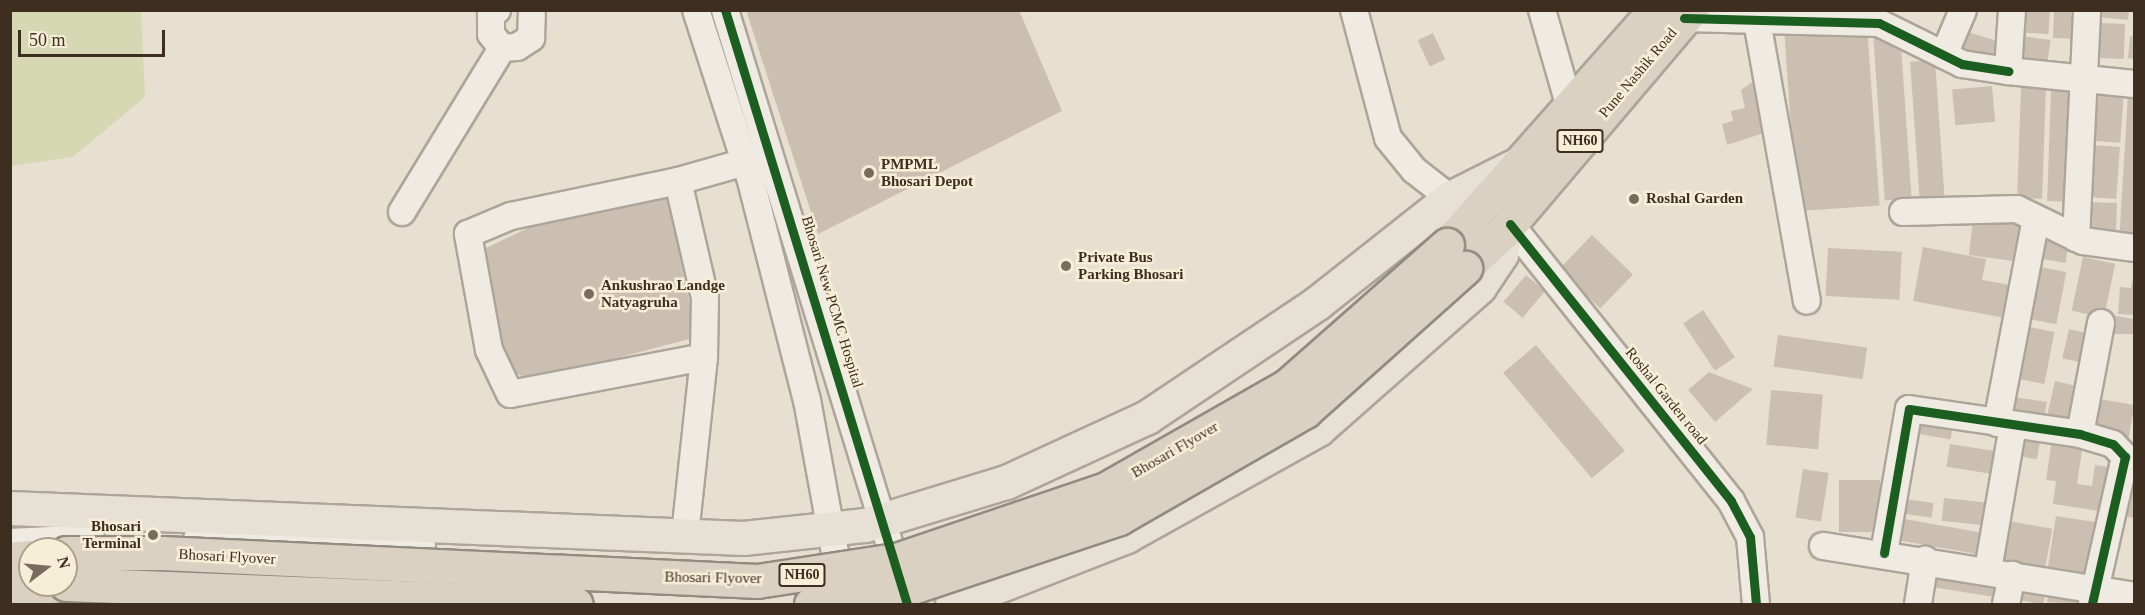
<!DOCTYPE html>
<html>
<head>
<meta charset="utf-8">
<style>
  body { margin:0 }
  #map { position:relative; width:2145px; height:615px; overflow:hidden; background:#e7e0d1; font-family:Georgia,serif }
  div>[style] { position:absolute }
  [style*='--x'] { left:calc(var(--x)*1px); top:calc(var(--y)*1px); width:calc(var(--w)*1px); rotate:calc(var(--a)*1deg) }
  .green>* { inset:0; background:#d6d7b3 }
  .building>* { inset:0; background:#cbbfb2; transform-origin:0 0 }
  .roads { filter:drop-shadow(2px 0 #ada599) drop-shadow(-2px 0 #ada599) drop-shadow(0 2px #ada599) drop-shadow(0 -2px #ada599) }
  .minor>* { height:26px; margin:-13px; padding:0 13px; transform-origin:13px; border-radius:13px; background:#efebe3 }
  .major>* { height:33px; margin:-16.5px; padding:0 16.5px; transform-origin:16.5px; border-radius:16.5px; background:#e6e1d4 }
  .highway>* { height:33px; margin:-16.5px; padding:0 16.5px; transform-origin:16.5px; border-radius:16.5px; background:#dad1c2 }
  .bridges { filter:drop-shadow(2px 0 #928b80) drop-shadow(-2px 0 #928b80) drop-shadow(0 2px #928b80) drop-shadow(0 -2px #928b80) }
  .highway-bridge>* { height:33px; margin:-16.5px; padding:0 16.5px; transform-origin:16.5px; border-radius:16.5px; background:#dad1c2 }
  .cycleway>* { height:9px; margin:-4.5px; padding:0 4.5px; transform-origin:4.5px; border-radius:4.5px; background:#1b5e20 }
  .dots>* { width:16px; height:16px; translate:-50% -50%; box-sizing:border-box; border:3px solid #f7eed8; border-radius:50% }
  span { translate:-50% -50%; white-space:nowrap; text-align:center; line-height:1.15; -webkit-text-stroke:5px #f7eed8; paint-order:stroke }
  .shield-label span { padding:2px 4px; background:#f7eed8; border:2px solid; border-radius:4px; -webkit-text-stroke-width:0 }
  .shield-label { font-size:14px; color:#3d2e20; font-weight:700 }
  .street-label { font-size:15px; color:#3d2e20 }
  .poi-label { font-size:15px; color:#3d2e20; font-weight:700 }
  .left { translate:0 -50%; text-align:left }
  .right { translate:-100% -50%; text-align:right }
  .frame { position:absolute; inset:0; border:12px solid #3d2e20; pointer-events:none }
  .north { position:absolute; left:18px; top:537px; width:60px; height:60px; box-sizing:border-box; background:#f7eed8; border:2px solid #ada18e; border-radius:50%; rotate:74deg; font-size:16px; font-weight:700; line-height:24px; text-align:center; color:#3d2e20 }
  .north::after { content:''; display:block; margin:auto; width:21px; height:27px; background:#786c5e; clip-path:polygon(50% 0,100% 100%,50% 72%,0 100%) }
  .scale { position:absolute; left:18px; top:30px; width:147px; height:27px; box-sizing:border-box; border:3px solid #3d2e20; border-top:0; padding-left:8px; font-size:18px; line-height:21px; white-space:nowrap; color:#3d2e20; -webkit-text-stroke:4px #f7eed8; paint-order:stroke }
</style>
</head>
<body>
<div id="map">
  <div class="green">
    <i style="clip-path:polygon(10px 11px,141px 11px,145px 97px,73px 157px,11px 166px)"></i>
  </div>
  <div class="building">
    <i style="clip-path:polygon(746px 10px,1019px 10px,1062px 111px,818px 234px)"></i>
    <i style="left:2018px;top:10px;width:32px;height:22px;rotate:4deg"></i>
    <i style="left:2054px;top:10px;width:30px;height:28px;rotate:2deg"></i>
    <i style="clip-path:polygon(2099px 10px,2129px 10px,2128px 20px,2098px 17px)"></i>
    <i style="left:2098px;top:23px;width:27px;height:35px;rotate:2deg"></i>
    <i style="left:1867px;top:25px;width:181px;height:83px;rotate:86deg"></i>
    <i style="left:1900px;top:32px;width:167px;height:27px;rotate:86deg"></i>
    <i style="left:1968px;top:32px;width:39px;height:20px;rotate:17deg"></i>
    <i style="left:1433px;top:33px;width:29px;height:17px;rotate:65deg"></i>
    <i style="left:2015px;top:35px;width:36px;height:27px;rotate:8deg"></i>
    <i style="clip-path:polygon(2130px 36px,2134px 37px,2134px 59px,2128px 58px)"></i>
    <i style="left:1935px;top:60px;width:139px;height:25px;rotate:86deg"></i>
    <i style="clip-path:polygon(1755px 80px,1770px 131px,1727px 145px,1722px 124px,1733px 121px,1731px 111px,1745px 108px,1741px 90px)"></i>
    <i style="left:1992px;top:86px;width:36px;height:40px;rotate:85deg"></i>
    <i style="left:2021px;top:87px;width:25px;height:111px;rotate:2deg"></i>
    <i style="left:2096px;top:89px;width:28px;height:52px;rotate:4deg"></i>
    <i style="left:2051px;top:90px;width:27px;height:111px;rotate:2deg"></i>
    <i style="clip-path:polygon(2128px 94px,2134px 94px,2134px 242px,2119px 243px)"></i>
    <i style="left:2090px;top:145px;width:30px;height:52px;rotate:4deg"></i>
    <i style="clip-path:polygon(666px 190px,697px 337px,529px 381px,514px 371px,499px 345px,482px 250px,557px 214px)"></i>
    <i style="left:2088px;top:202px;width:29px;height:37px;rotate:2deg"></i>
    <i style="clip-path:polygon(2026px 217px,2021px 262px,1969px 255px,1973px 218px)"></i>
    <i style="clip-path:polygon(2042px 233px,2068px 240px,2066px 263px,2037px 258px)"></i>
    <i style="left:1592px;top:235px;width:57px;height:47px;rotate:44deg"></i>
    <i style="clip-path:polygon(1923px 247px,1986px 259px,1982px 280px,2017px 286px,2011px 319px,1913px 301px)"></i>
    <i style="left:1828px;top:248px;width:74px;height:48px;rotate:3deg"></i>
    <i style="left:2083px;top:257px;width:33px;height:55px;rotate:12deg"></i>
    <i style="left:2035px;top:266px;width:32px;height:53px;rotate:11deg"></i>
    <i style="clip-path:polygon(2134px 272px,2134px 315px,2118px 314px,2120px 287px,2131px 288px)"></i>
    <i style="left:1526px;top:275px;width:25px;height:35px;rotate:40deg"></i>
    <i style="left:1703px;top:310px;width:57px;height:24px;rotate:56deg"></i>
    <i style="clip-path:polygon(2110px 315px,2134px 319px,2134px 334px,2107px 334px)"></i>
    <i style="left:2024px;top:326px;width:31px;height:53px;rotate:11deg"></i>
    <i style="left:2069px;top:329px;width:26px;height:30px;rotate:13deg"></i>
    <i style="left:1778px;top:335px;width:90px;height:32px;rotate:8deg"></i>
    <i style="left:1536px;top:345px;width:138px;height:43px;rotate:50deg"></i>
    <i style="clip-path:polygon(1709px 372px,1753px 389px,1715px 422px,1688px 390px)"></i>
    <i style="left:2055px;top:381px;width:27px;height:40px;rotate:13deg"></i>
    <i style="left:1771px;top:390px;width:52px;height:55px;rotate:5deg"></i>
    <i style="left:2012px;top:397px;width:35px;height:25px;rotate:8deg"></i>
    <i style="left:2094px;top:398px;width:41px;height:36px;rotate:10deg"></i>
    <i style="left:1909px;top:416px;width:45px;height:16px;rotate:10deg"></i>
    <i style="left:2021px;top:435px;width:20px;height:21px;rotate:11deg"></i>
    <i style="clip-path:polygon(2052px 439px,2083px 444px,2077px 484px,2092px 486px,2095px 465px,2113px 468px,2106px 512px,2053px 504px,2056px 481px,2046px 480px)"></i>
    <i style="left:1950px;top:444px;width:55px;height:23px;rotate:9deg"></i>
    <i style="clip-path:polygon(2134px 467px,2134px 518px,2122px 516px)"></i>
    <i style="left:1803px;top:469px;width:26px;height:49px;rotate:9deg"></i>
    <i style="left:1839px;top:480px;width:41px;height:52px"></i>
    <i style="left:1898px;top:498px;width:36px;height:15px;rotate:8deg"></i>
    <i style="left:1944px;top:498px;width:47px;height:23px;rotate:6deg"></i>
    <i style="left:2056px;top:516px;width:50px;height:58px;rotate:9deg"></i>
    <i style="left:1899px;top:518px;width:90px;height:22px;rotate:10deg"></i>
    <i style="left:2003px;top:520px;width:50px;height:42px;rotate:10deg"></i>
    <i style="left:1933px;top:567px;width:71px;height:20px;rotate:9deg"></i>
    <i style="left:2016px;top:581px;width:31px;height:18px;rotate:11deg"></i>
    <i style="clip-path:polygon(2050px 586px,2081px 593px,2079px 604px,2047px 602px)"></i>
  </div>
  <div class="roads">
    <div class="minor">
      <i style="--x:497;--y:10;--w:8;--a:140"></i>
      <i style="--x:491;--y:15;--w:19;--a:90"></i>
      <i style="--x:491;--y:34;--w:18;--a:52"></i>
      <i style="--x:502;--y:48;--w:15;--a:-4"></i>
      <i style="--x:517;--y:47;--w:17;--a:-33"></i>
      <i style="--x:531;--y:38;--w:23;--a:-88"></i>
      <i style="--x:696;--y:10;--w:176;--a:72.1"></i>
      <i style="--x:750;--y:177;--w:230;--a:75.7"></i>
      <i style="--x:807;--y:400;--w:188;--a:79.6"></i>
      <i style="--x:725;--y:10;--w:594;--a:72.88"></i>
      <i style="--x:1354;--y:10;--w:132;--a:75.1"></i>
      <i style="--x:1388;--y:138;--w:41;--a:50.9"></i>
      <i style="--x:1414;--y:170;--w:46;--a:37.9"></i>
      <i style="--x:1542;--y:10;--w:105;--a:74"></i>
      <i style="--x:2012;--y:10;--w:61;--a:93.8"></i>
      <i style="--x:2008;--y:71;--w:127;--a:5.9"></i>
      <i style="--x:1684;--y:18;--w:195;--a:1.5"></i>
      <i style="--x:1879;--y:23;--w:93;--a:26.3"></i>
      <i style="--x:1962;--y:64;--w:47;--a:8.7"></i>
      <i style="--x:1757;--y:21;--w:284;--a:79.9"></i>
      <i style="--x:1944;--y:55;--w:49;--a:-67.1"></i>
      <i style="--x:678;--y:181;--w:120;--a:77"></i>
      <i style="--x:705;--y:298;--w:59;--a:91"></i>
      <i style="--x:704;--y:357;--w:197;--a:169.2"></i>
      <i style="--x:510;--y:394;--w:49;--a:-115.5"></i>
      <i style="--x:489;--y:350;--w:118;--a:-100.3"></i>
      <i style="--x:468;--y:234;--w:47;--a:-22.7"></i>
      <i style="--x:511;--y:216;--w:171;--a:-11.8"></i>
      <i style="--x:678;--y:181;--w:70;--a:-15.8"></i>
      <i style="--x:402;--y:212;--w:192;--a:-58.6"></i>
      <i style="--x:1903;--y:212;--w:114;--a:-1.5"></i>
      <i style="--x:2017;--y:209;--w:73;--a:25.9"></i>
      <i style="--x:2083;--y:241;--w:51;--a:7.8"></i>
      <i style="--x:1510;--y:224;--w:354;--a:51.4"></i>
      <i style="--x:1731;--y:501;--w:41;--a:62.2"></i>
      <i style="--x:1750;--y:537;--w:67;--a:84.9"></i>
      <i style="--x:2076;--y:238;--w:228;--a:-87.2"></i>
      <i style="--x:1997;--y:423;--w:208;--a:-79.2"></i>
      <i style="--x:2080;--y:434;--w:113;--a:-79.3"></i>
      <i style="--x:685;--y:535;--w:179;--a:-83.9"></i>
      <i style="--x:197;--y:539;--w:225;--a:1.5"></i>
      <i style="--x:10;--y:542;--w:81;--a:-2.8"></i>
      <i style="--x:1823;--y:546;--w:315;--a:9.1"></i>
      <i style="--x:1884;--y:553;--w:146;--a:-80.2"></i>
      <i style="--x:1909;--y:409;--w:173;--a:8.3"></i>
      <i style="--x:2080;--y:434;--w:34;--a:17"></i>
      <i style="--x:2113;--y:444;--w:18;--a:47"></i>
      <i style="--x:2125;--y:457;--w:151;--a:102.7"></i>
      <i style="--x:1988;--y:570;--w:147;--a:-80.2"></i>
      <i style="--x:1918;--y:604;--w:45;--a:-81"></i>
      <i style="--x:2006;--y:604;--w:30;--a:-78"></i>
    </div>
    <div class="major">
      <i style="--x:10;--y:508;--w:734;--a:2.34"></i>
      <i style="--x:743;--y:538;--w:123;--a:-6.1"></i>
      <i style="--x:865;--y:525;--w:147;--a:-17"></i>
      <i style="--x:1006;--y:482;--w:155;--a:-24.7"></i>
      <i style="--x:1147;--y:417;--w:205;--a:-33.8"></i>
      <i style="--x:1317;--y:303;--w:169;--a:-38.3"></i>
      <i style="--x:1450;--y:198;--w:83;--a:-26.6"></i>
      <i style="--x:952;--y:604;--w:187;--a:-21.3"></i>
      <i style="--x:1126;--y:536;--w:220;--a:-29.1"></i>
      <i style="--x:1318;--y:429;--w:215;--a:-41.4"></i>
      <i style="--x:1479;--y:287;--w:40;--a:-56"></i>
      <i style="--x:1501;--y:254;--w:22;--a:-85"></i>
    </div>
    <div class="highway">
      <i style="--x:1447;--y:245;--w:314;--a:-48.5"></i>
      <i style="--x:1465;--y:268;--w:52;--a:-43.5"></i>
      <i style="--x:1503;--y:232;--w:291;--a:-49.7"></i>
      <i style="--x:10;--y:559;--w:20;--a:-6"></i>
      <i style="--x:10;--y:590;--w:48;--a:-5.9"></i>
    </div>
  </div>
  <div class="bridges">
    <div class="highway-bridge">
      <i style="--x:66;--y:553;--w:96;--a:0"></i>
      <i style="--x:162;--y:553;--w:596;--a:2.69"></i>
      <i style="--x:757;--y:581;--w:141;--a:-8.6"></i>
      <i style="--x:896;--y:560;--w:222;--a:-18.7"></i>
      <i style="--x:1106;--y:489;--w:210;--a:-29.7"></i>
      <i style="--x:1288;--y:385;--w:212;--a:-41.4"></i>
      <i style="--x:66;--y:584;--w:510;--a:2.25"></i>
      <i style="--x:811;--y:604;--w:93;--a:-8.7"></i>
      <i style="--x:903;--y:590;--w:228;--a:-18.4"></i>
      <i style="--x:1119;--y:518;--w:215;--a:-29.9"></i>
      <i style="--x:1305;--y:411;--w:215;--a:-41.8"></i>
    </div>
  </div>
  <div class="cycleway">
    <i style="--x:725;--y:10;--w:621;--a:72.97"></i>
    <i style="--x:1684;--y:18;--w:195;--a:1.5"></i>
    <i style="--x:1879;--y:23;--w:93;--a:26.3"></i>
    <i style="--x:1962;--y:64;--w:47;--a:8.7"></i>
    <i style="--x:1510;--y:224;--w:354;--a:51.4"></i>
    <i style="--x:1731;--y:501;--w:41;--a:62.2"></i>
    <i style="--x:1750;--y:537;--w:67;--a:84.9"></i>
    <i style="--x:1884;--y:553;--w:146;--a:-80.2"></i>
    <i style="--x:1909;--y:409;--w:173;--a:8.3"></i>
    <i style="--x:2080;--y:434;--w:34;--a:17"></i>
    <i style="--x:2113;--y:444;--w:18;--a:47"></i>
    <i style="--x:2125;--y:457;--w:151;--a:102.7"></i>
  </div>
  <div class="dots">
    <i style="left:869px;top:173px;background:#786c5e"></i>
    <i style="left:1634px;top:199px;background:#786c5e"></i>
    <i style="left:1066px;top:266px;background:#786c5e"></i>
    <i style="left:589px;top:294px;background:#786c5e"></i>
    <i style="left:153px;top:535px;background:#786c5e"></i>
  </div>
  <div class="shield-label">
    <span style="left:1580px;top:141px">NH60</span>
    <span style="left:802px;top:575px">NH60</span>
  </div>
  <div class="street-label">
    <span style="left:1638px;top:73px;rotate:-50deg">Pune Nashik Road</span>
    <span style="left:832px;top:302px;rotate:73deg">Bhosari New PCMC Hospital</span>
    <span style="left:1666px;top:396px;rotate:51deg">Roshal Garden road</span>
    <span style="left:1175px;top:450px;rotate:-30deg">Bhosari Flyover</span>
    <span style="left:227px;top:557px;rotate:3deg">Bhosari Flyover</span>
    <span style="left:713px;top:578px;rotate:1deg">Bhosari Flyover</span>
  </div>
  <div class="poi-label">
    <span class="left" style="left:881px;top:173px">PMPML<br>Bhosari Depot</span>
    <span class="left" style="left:1646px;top:199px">Roshal Garden</span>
    <span class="left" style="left:1078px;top:266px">Private Bus<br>Parking Bhosari</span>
    <span class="left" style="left:601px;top:294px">Ankushrao Landge<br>Natyagruha</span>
    <span class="right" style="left:141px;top:535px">Bhosari<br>Terminal</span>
  </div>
  <div class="frame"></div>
  <div class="north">N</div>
  <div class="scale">50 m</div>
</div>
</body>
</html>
